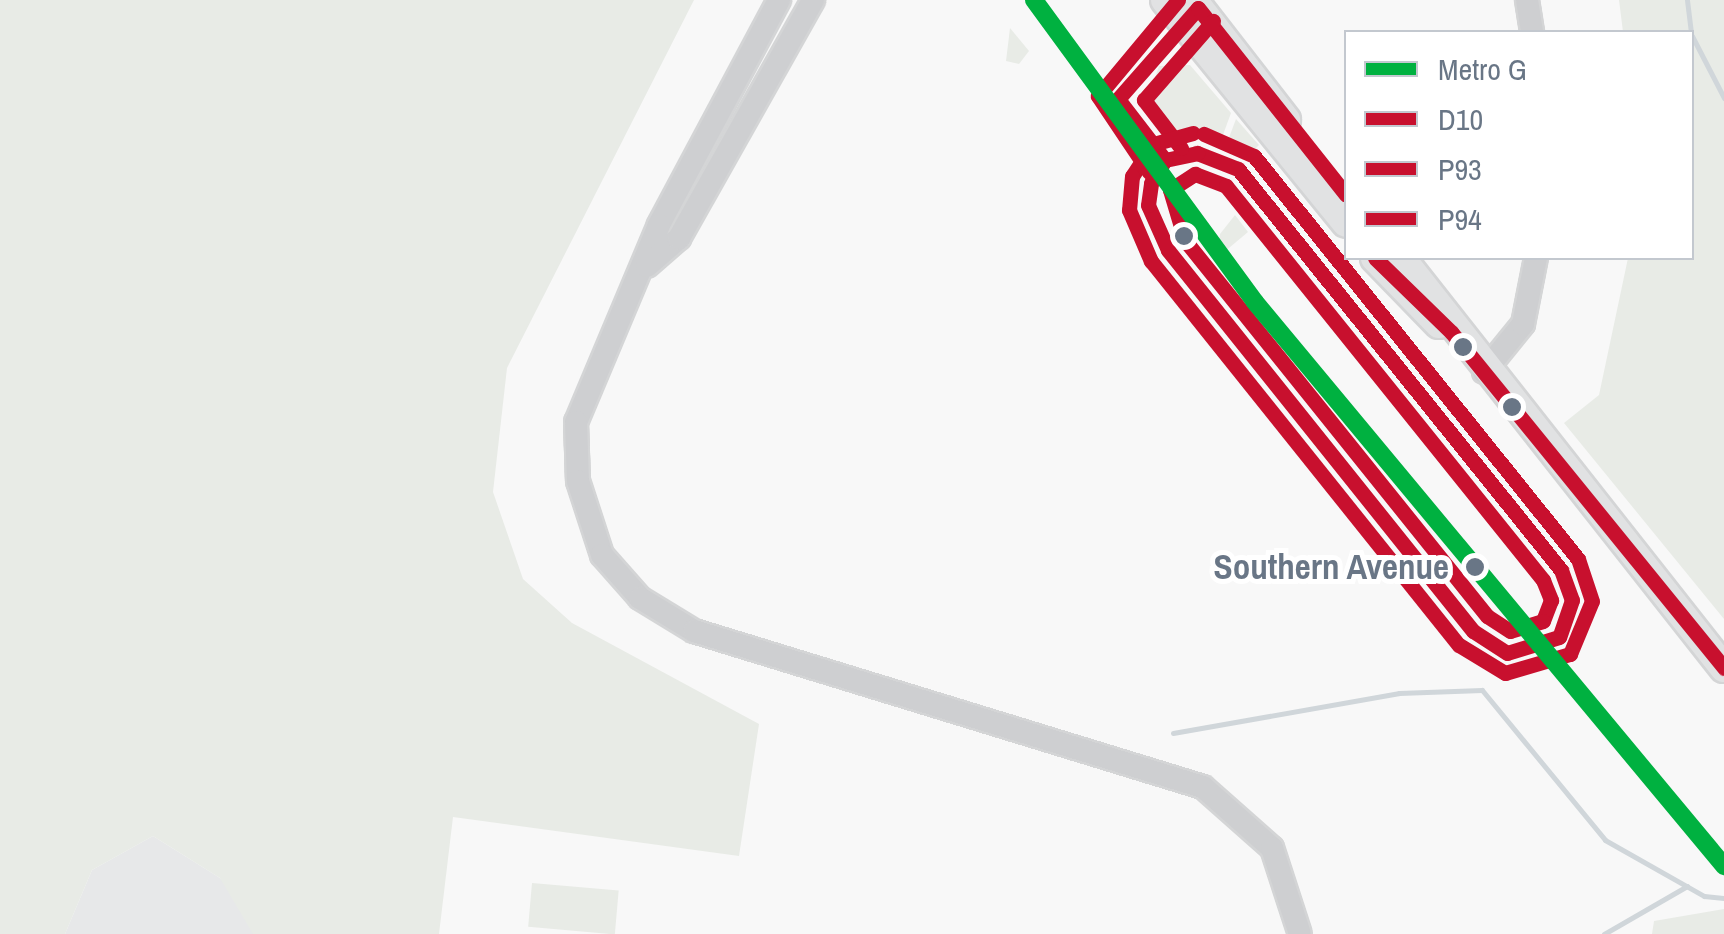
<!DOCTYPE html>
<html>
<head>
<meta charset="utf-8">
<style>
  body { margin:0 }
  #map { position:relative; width:1724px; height:934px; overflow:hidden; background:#f8f8f8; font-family:"Archivo Narrow",sans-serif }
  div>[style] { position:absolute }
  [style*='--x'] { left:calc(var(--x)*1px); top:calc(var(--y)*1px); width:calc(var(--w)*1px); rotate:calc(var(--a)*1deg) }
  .built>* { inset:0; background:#e7e8e9 }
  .green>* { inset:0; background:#e8ebe6; transform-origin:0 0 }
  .stream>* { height:5px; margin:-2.5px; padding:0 2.5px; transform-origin:2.5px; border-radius:2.5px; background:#d0d6da }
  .roads { filter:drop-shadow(2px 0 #d4d5d6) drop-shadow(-2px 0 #d4d5d6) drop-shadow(0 2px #d4d5d6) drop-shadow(0 -2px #d4d5d6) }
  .minor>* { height:22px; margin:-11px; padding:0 11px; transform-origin:11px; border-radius:11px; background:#cecfd1 }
  .major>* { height:28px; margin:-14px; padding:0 14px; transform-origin:14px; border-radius:14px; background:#e1e2e3 }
  .bus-1>* { height:15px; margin:-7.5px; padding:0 7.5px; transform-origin:7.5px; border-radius:7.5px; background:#c8102e }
  .bus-2>* { height:15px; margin:-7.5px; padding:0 7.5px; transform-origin:7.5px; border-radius:7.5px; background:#c8102e }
  .bus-3>* { height:15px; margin:-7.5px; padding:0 7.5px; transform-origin:7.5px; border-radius:7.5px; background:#c8102e }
  .metro-1>* { height:18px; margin:-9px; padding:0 9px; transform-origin:9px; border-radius:9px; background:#00b140 }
  .dots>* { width:28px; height:28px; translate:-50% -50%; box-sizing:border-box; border:5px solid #fff; border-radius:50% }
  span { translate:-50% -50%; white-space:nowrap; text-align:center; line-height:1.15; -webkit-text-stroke:10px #fff; paint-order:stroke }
  .stop-label { font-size:35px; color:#697686; font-weight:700 }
  .right { translate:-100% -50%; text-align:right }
  .legend { position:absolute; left:1344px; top:30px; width:350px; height:230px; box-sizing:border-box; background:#fff; border:2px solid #c3c8cf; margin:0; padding:12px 18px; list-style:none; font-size:30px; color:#697686 }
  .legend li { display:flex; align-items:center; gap:20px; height:50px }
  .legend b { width:50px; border:2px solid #c3c8cf }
</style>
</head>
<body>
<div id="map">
  <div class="built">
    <i style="clip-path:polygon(153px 836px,228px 883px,256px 934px,65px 934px,92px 870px)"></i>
  </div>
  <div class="green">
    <i style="clip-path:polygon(0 0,694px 0,507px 368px,493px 492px,523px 579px,572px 623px,759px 724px,739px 856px,453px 817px,439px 934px,253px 934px,220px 878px,153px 836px,92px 870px,65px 934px,0 934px)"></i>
    <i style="clip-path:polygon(1619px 0,1724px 0,1724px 619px,1564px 423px,1599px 395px,1628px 258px,1692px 258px,1692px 32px,1623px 32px)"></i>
    <i style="clip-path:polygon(1010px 28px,1029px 51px,1019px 64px,1006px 61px)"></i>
    <i style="clip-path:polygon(1190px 65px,1231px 113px,1220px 143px,1169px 130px,1146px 104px,1159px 66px)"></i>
    <i style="clip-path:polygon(1236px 119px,1259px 145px,1247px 157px,1227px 143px)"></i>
    <i style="clip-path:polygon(1235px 215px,1248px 232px,1217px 258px,1220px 234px)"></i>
    <i style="left:532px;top:883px;width:87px;height:44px;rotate:5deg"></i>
    <i style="clip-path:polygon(1724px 909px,1724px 934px,1652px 934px,1654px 921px)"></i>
  </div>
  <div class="stream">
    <i style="--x:1687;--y:0;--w:32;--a:83"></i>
    <i style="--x:1692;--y:36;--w:70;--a:62.7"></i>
    <i style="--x:1173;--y:733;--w:230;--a:-10"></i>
    <i style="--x:1399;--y:693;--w:83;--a:-2.1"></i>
    <i style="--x:1482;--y:690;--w:194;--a:50.6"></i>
    <i style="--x:1605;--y:840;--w:114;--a:29.5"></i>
    <i style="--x:1704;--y:896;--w:20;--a:6"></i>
    <i style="--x:1604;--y:934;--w:96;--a:-30"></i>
  </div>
  <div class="roads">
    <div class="minor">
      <i style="--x:779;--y:0;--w:255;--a:118.1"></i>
      <i style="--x:659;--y:225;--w:214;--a:112.8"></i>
      <i style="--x:576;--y:422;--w:59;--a:88.1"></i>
      <i style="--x:578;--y:481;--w:78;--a:72"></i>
      <i style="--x:602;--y:555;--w:57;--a:48.5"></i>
      <i style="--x:640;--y:598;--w:63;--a:31.4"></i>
      <i style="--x:694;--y:631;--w:532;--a:17.04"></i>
      <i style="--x:1203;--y:787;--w:92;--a:41.5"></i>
      <i style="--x:1272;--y:848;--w:90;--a:72"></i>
      <i style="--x:1527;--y:0;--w:32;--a:81"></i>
      <i style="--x:647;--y:266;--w:43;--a:-41.2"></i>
      <i style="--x:679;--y:238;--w:273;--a:-60.6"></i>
      <i style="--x:1484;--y:372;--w:62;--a:-50.9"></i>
      <i style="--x:1523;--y:324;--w:67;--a:-78.9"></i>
    </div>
    <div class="major">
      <i style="--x:1165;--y:0;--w:287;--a:50.9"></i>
      <i style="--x:1193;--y:0;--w:152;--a:52.2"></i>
      <i style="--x:1375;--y:258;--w:92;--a:45.9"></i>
      <i style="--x:1401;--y:258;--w:522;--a:51.77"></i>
    </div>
  </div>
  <div class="bus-1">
    <i style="--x:1197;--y:153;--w:44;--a:21.3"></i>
    <i style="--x:1238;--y:169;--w:515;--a:51.15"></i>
    <i style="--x:1561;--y:570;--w:32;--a:70"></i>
    <i style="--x:1572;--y:600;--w:39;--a:109"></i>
    <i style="--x:1559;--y:637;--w:54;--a:162.9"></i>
    <i style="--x:1507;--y:653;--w:40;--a:-147.1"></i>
    <i style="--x:1473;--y:631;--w:488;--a:-128.7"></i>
    <i style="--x:1168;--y:250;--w:49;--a:-114"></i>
    <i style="--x:1148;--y:205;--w:22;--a:-82"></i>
    <i style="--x:1151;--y:183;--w:27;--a:-59"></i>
    <i style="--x:1165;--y:160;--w:33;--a:-12"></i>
    <i style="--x:1165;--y:160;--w:77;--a:-127.6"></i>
    <i style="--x:1118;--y:99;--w:121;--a:-48.7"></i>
    <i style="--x:1198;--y:8;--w:238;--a:51.6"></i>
    <i style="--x:1375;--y:258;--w:107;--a:44.2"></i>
    <i style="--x:1452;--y:333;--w:432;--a:50.9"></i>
  </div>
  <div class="bus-2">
    <i style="--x:1181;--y:148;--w:61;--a:-127.6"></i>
    <i style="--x:1144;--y:100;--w:105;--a:-48.9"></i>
    <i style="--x:1195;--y:174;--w:33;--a:21"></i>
    <i style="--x:1226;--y:186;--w:506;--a:51.18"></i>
    <i style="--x:1543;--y:580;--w:22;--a:68"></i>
    <i style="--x:1551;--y:600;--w:22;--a:111"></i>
    <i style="--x:1543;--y:621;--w:34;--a:163"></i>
    <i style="--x:1510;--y:631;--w:27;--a:-147"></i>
    <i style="--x:1487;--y:616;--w:482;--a:-128.8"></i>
    <i style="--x:1185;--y:240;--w:52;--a:-106.7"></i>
    <i style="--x:1170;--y:190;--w:30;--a:-33"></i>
  </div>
  <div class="bus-3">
    <i style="--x:1193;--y:133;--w:41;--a:164.6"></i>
    <i style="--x:1153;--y:144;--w:38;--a:123"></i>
    <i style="--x:1132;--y:176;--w:34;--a:95"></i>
    <i style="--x:1129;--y:210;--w:56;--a:66.7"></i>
    <i style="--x:1151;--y:261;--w:492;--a:51.3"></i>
    <i style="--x:1459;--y:645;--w:54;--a:31.3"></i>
    <i style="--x:1505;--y:673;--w:68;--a:-16.3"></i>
    <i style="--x:1570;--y:654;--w:57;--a:-67.5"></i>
    <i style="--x:1592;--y:601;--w:44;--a:-108.4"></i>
    <i style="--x:1578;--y:559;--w:517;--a:-128.8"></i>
    <i style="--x:1254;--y:156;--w:55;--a:-156.3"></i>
    <i style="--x:1149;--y:172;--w:92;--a:-123.9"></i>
    <i style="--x:1098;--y:96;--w:125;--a:-50.2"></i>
  </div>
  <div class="metro-1">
    <i style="--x:1034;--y:0;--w:374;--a:53.8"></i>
    <i style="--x:1255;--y:302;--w:734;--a:50.25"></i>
  </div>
  <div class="dots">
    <i style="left:1184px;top:236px;background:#697686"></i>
    <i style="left:1463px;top:347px;background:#697686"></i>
    <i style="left:1512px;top:407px;background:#697686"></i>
    <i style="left:1475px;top:567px;background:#697686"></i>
  </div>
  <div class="stop-label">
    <span class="right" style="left:1449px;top:567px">Southern Avenue</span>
  </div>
  <ul class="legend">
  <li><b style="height:12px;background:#00b140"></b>Metro G</li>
  <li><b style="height:12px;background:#c8102e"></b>D10</li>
  <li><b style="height:12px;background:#c8102e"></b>P93</li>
  <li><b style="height:12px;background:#c8102e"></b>P94</li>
  </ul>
</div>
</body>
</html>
